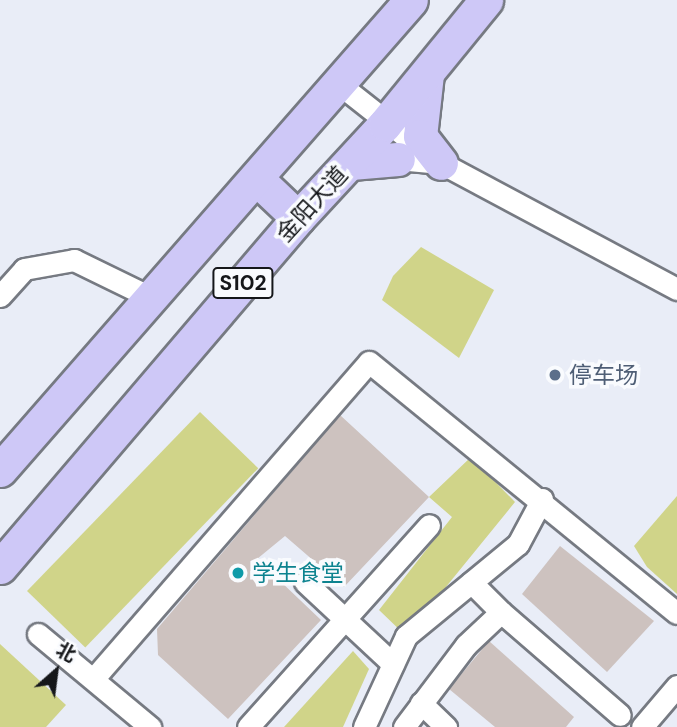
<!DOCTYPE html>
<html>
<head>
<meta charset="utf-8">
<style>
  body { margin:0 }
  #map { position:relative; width:677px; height:727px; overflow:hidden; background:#e9edf7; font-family:"DM Sans","Noto Sans SC",sans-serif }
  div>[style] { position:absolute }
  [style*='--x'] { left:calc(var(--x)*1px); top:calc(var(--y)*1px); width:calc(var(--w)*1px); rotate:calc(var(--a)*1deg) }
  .green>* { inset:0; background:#d0d489; transform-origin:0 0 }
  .building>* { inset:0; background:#cdc2bf }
  .roads { filter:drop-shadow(2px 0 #767a82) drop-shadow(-2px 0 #767a82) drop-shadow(0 2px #767a82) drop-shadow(0 -2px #767a82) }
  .street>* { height:21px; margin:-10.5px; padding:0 10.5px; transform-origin:10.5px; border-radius:10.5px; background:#fff }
  .primary>* { height:33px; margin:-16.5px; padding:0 16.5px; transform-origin:16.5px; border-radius:16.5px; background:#cec8f7 }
  .dots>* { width:19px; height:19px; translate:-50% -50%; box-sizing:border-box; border:4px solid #f9fbfe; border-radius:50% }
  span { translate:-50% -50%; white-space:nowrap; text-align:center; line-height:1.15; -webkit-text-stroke:7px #f9fbfe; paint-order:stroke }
  .shield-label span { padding:2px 5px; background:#f9fbfe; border:2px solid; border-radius:5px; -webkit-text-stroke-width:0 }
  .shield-label { font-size:21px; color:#15171a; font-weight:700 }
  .street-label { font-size:23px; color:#15171a }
  .service-label { font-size:23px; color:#4e5e75 }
  .left { translate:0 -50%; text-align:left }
  .culture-label { font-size:23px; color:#0d838f }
  .north { position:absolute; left:21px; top:636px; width:70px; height:70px; -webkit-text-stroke:5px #f9fbfe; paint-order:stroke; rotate:28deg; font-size:19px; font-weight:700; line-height:28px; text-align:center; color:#15171a }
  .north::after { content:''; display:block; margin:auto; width:24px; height:32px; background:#15171a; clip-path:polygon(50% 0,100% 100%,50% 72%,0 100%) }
</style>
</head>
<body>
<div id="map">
  <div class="green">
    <i style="clip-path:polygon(421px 247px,494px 290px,459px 358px,382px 300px,393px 276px)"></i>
    <i style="left:200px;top:412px;width:81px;height:249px;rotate:44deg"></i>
    <i style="clip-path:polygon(471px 457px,515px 502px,406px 636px,379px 610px,452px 517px,429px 497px)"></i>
    <i style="clip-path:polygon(677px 496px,677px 594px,647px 567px,634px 546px)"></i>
    <i style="clip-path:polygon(0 644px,66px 705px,46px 727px,0 727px)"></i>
    <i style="clip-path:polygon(353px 651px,369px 669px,343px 727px,284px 727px)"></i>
  </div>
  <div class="building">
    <i style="clip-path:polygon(340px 415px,429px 497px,344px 587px,285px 536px,257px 559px,321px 620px,228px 719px,158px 655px,157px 629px)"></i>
    <i style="clip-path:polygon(560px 546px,654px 621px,607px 672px,522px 594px)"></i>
    <i style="clip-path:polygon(489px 641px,574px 717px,566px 727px,495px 727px,449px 689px)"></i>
  </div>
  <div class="roads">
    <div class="street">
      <i style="--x:339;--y:84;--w:113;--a:38.2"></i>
      <i style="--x:398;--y:159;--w:43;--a:5.3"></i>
      <i style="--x:441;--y:163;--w:268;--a:28.1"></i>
      <i style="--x:0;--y:296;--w:36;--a:-48"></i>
      <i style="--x:24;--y:269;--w:51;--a:-10.2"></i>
      <i style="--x:74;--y:260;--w:85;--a:26"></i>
      <i style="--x:305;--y:582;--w:120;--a:43"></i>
      <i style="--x:501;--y:612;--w:157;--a:40.9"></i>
      <i style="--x:38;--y:634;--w:146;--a:39.7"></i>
      <i style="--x:95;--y:677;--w:417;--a:-49"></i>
      <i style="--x:369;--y:362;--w:397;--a:39.2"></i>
      <i style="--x:421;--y:703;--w:35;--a:44"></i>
      <i style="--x:248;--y:727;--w:271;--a:-48.1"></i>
      <i style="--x:364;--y:727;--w:100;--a:-65.2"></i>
      <i style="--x:406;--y:636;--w:145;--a:-39.4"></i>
      <i style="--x:518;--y:544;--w:51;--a:-61.9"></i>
      <i style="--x:404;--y:727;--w:103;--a:-52.9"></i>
      <i style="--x:466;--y:645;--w:48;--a:-43.3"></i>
      <i style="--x:501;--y:612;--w:42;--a:-135"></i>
      <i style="--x:642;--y:727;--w:54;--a:-49.5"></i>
    </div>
    <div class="primary">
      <i style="--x:427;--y:74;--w:62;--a:96.4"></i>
      <i style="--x:420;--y:136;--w:34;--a:52"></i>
      <i style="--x:351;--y:163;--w:47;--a:-4.9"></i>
      <i style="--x:258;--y:180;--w:55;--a:43.5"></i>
      <i style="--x:0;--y:470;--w:624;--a:-48.83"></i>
      <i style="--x:0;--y:567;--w:459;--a:-49.5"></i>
      <i style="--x:298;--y:218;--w:128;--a:-47.2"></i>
      <i style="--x:385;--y:124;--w:160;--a:-50.8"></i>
    </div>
  </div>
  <div class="dots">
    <i style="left:555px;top:375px;background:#5c6f8a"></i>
    <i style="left:238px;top:573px;background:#0f9aa8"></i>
  </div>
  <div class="shield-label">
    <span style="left:243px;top:283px">S102</span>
  </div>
  <div class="street-label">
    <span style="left:312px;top:204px;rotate:-48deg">金阳大道</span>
  </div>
  <div class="service-label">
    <span class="left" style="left:569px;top:375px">停车场</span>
  </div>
  <div class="culture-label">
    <span class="left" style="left:252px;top:573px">学生食堂</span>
  </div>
  <div class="north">北</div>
</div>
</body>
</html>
